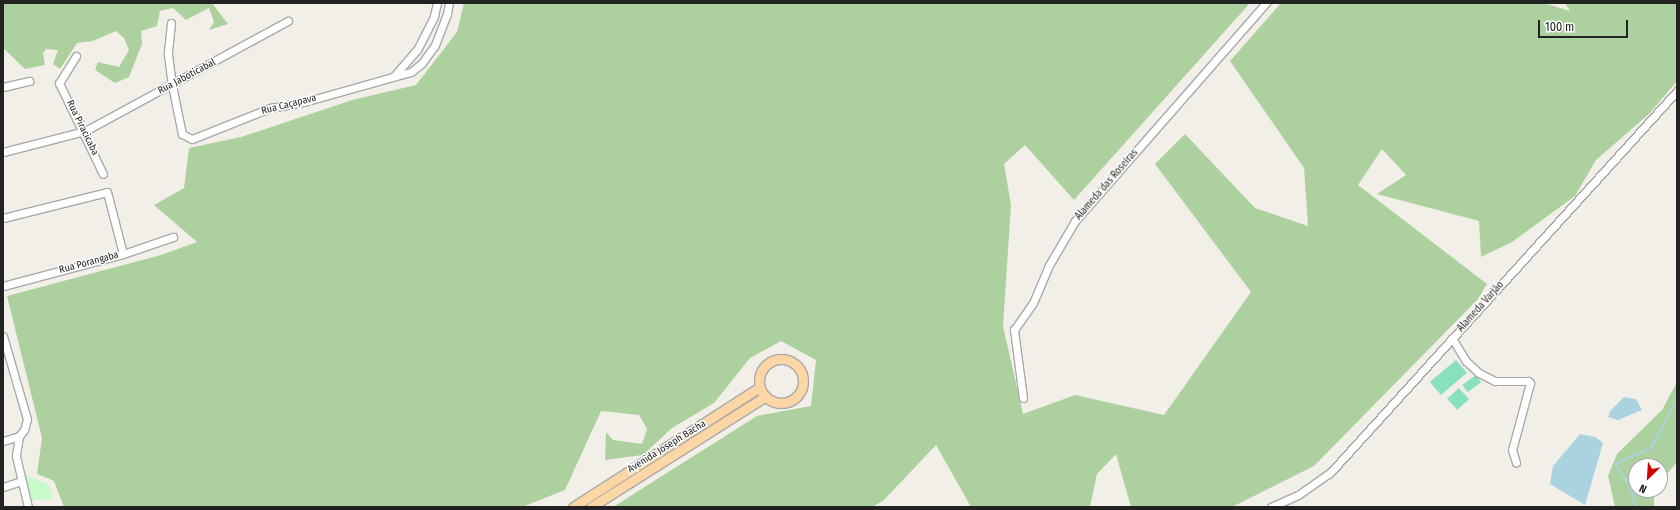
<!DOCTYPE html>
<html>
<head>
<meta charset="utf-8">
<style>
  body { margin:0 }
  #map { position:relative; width:1680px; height:510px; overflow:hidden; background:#f2efe9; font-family:"Fira Sans Condensed",sans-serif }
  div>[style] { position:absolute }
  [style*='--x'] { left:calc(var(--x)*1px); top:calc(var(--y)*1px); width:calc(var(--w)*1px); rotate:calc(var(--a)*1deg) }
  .forest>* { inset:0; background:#add19e }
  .park>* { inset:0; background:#c8facc }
  .pitch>* { inset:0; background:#88e0be; transform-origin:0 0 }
  .water>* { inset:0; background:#aad3df }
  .stream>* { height:2px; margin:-1px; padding:0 1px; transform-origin:1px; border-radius:1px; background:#aad3df }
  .roads { filter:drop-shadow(1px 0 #a9a9a9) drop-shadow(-1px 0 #a9a9a9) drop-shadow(0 1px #a9a9a9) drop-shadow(0 -1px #a9a9a9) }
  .minor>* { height:7px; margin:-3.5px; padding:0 3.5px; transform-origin:3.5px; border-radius:3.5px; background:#fff }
  .major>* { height:9px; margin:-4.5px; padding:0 4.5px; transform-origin:4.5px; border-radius:4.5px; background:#fcd6a4 }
  .major>.ring { margin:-4.5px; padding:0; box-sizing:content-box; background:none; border:9px solid #fcd6a4; border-radius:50% }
  span { translate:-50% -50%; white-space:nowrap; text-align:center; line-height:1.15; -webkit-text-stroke:3px #fff; paint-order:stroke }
  .street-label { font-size:10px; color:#222 }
  .frame { position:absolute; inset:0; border:4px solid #222; pointer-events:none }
  .north { position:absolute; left:1628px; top:458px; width:40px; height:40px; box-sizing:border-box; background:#fff; border:1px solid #a7a7a7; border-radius:50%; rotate:205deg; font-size:11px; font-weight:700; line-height:16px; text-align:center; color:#222 }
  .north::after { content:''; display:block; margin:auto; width:14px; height:18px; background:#d40000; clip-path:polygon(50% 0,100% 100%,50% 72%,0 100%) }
  .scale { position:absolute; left:1538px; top:20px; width:90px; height:18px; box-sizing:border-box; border:2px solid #222; border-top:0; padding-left:5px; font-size:12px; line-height:14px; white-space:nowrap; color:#222; -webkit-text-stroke:3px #fff; paint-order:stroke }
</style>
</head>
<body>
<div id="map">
  <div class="forest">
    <i style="clip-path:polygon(3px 3px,212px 3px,228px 24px,209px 30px,214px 22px,209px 8px,186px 20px,173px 8px,160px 11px,157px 26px,141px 31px,142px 44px,129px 77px,115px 83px,95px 70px,98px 62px,119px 67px,129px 50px,124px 38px,116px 31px,93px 41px,77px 43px,60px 69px,53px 64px,58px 50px,46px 49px,43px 53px,45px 65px,25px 69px,3px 48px)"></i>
    <i style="clip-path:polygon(464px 3px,1250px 3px,1074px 200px,1025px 145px,1004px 164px,1011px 205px,1003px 326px,1023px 414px,1075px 395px,1164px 415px,1251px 292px,1155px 164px,1185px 134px,1255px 208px,1308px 226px,1304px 168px,1230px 61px,1281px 3px,1544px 3px,1570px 11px,1565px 3px,1677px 3px,1677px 81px,1650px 113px,1596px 160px,1575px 196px,1512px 242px,1481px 257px,1479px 221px,1377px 194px,1406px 175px,1382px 149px,1358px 185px,1487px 284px,1478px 299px,1314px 466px,1232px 507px,1131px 507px,1116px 454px,1097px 474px,1090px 507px,971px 507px,936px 445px,883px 501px,872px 507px,613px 507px,757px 416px,811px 406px,816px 360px,781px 341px,750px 358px,714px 403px,672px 428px,643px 455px,605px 460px,606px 432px,613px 440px,642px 444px,647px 429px,639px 415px,601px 411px,565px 490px,522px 507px,64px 507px,54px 481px,37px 474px,42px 438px,7px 296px,161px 255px,197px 242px,154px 205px,184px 188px,189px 148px,241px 137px,352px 100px,416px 85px,457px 32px)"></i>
    <i style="clip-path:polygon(1677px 382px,1677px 462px,1660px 482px,1660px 466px,1636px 466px,1636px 490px,1654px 490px,1654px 507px,1615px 507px,1608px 476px,1617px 454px,1662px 410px)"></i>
  </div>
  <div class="park">
    <i style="clip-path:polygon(24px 475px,48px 484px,54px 498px,30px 501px)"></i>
  </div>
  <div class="pitch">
    <i style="left:1456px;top:360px;width:17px;height:34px;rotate:50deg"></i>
    <i style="left:1476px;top:375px;width:9px;height:17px;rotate:54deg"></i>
    <i style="left:1459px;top:388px;width:15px;height:16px;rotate:48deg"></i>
  </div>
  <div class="water">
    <i style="clip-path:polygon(1624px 397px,1636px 399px,1642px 410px,1618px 420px,1608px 417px,1610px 411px)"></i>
    <i style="clip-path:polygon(1580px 434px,1595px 437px,1603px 443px,1585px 505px,1550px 484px,1553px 466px)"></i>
  </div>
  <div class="stream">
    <i style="--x:1636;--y:507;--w:22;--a:-106"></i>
    <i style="--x:1630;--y:486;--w:27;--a:-124"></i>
    <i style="--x:1615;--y:464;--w:39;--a:-24"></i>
    <i style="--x:1651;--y:448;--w:55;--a:-61.6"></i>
  </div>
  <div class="roads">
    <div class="minor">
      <i style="--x:171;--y:23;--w:31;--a:96"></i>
      <i style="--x:168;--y:54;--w:31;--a:83"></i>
      <i style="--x:172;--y:85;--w:50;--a:78.5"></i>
      <i style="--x:182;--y:134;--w:11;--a:27"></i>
      <i style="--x:192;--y:139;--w:84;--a:-21.7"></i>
      <i style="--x:270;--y:108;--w:35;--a:-10"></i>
      <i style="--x:304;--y:102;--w:111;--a:-15.7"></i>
      <i style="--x:411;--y:72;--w:14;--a:-39"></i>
      <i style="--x:422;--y:63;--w:22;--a:-54"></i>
      <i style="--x:435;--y:45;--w:33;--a:-69"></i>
      <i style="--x:447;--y:14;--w:11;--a:-80"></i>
      <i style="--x:76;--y:56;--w:32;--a:122"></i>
      <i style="--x:59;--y:83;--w:101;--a:64.2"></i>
      <i style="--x:394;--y:76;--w:35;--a:-49"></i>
      <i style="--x:417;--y:50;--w:38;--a:-63"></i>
      <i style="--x:434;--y:16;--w:13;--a:-77"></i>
      <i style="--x:3;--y:87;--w:27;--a:-13"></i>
      <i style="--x:3;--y:152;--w:85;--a:-14.4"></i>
      <i style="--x:85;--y:131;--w:231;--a:-28.5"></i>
      <i style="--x:3;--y:218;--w:107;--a:-14"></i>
      <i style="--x:107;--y:192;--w:64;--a:75.5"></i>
      <i style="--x:3;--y:286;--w:124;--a:-14.9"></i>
      <i style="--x:123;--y:254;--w:53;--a:-18.8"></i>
      <i style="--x:3;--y:336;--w:86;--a:73.9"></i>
      <i style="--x:27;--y:419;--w:11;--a:105"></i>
      <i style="--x:24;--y:430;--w:8;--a:130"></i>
      <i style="--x:1452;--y:338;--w:27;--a:59"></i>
      <i style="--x:1466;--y:361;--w:18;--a:43"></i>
      <i style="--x:1479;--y:373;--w:18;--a:27"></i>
      <i style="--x:1495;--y:381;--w:33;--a:0"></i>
      <i style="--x:1528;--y:381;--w:3;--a:45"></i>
      <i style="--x:1530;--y:383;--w:69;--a:105"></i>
      <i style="--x:1512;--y:450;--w:13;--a:72"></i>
      <i style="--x:1023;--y:398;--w:69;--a:-97.5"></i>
      <i style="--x:1014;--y:330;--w:33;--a:-55"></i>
      <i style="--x:1033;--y:303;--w:39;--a:-67"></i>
      <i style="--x:1048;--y:267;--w:53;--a:-59.6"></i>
      <i style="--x:1075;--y:221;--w:290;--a:-48.8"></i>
      <i style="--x:19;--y:436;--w:20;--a:99"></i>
      <i style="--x:16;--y:456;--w:52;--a:76.8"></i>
      <i style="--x:3;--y:441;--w:17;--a:-17"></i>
      <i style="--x:3;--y:487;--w:19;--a:-18"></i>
      <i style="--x:1271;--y:507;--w:30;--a:-24"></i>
      <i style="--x:1298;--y:495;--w:39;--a:-35"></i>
      <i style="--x:1330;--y:473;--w:516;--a:-47.75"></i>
    </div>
    <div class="major">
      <i class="ring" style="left:759px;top:359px;width:35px;height:35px"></i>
      <i style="--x:573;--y:507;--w:222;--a:-32.7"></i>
      <i style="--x:591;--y:507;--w:207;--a:-32.4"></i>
    </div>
  </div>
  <div class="street-label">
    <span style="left:187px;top:77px;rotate:-28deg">Rua Jaboticabal</span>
    <span style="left:289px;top:105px;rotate:-14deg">Rua Caçapava</span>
    <span style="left:82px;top:128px;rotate:64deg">Rua Piracicaba</span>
    <span style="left:1107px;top:185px;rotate:-49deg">Alameda das Roseiras</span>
    <span style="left:89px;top:263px;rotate:-15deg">Rua Porangaba</span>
    <span style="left:1481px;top:307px;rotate:-48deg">Alameda Varjão</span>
    <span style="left:667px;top:447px;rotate:-32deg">Avenida Joseph Bacha</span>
  </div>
  <div class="frame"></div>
  <div class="north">N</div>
  <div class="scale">100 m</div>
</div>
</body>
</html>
